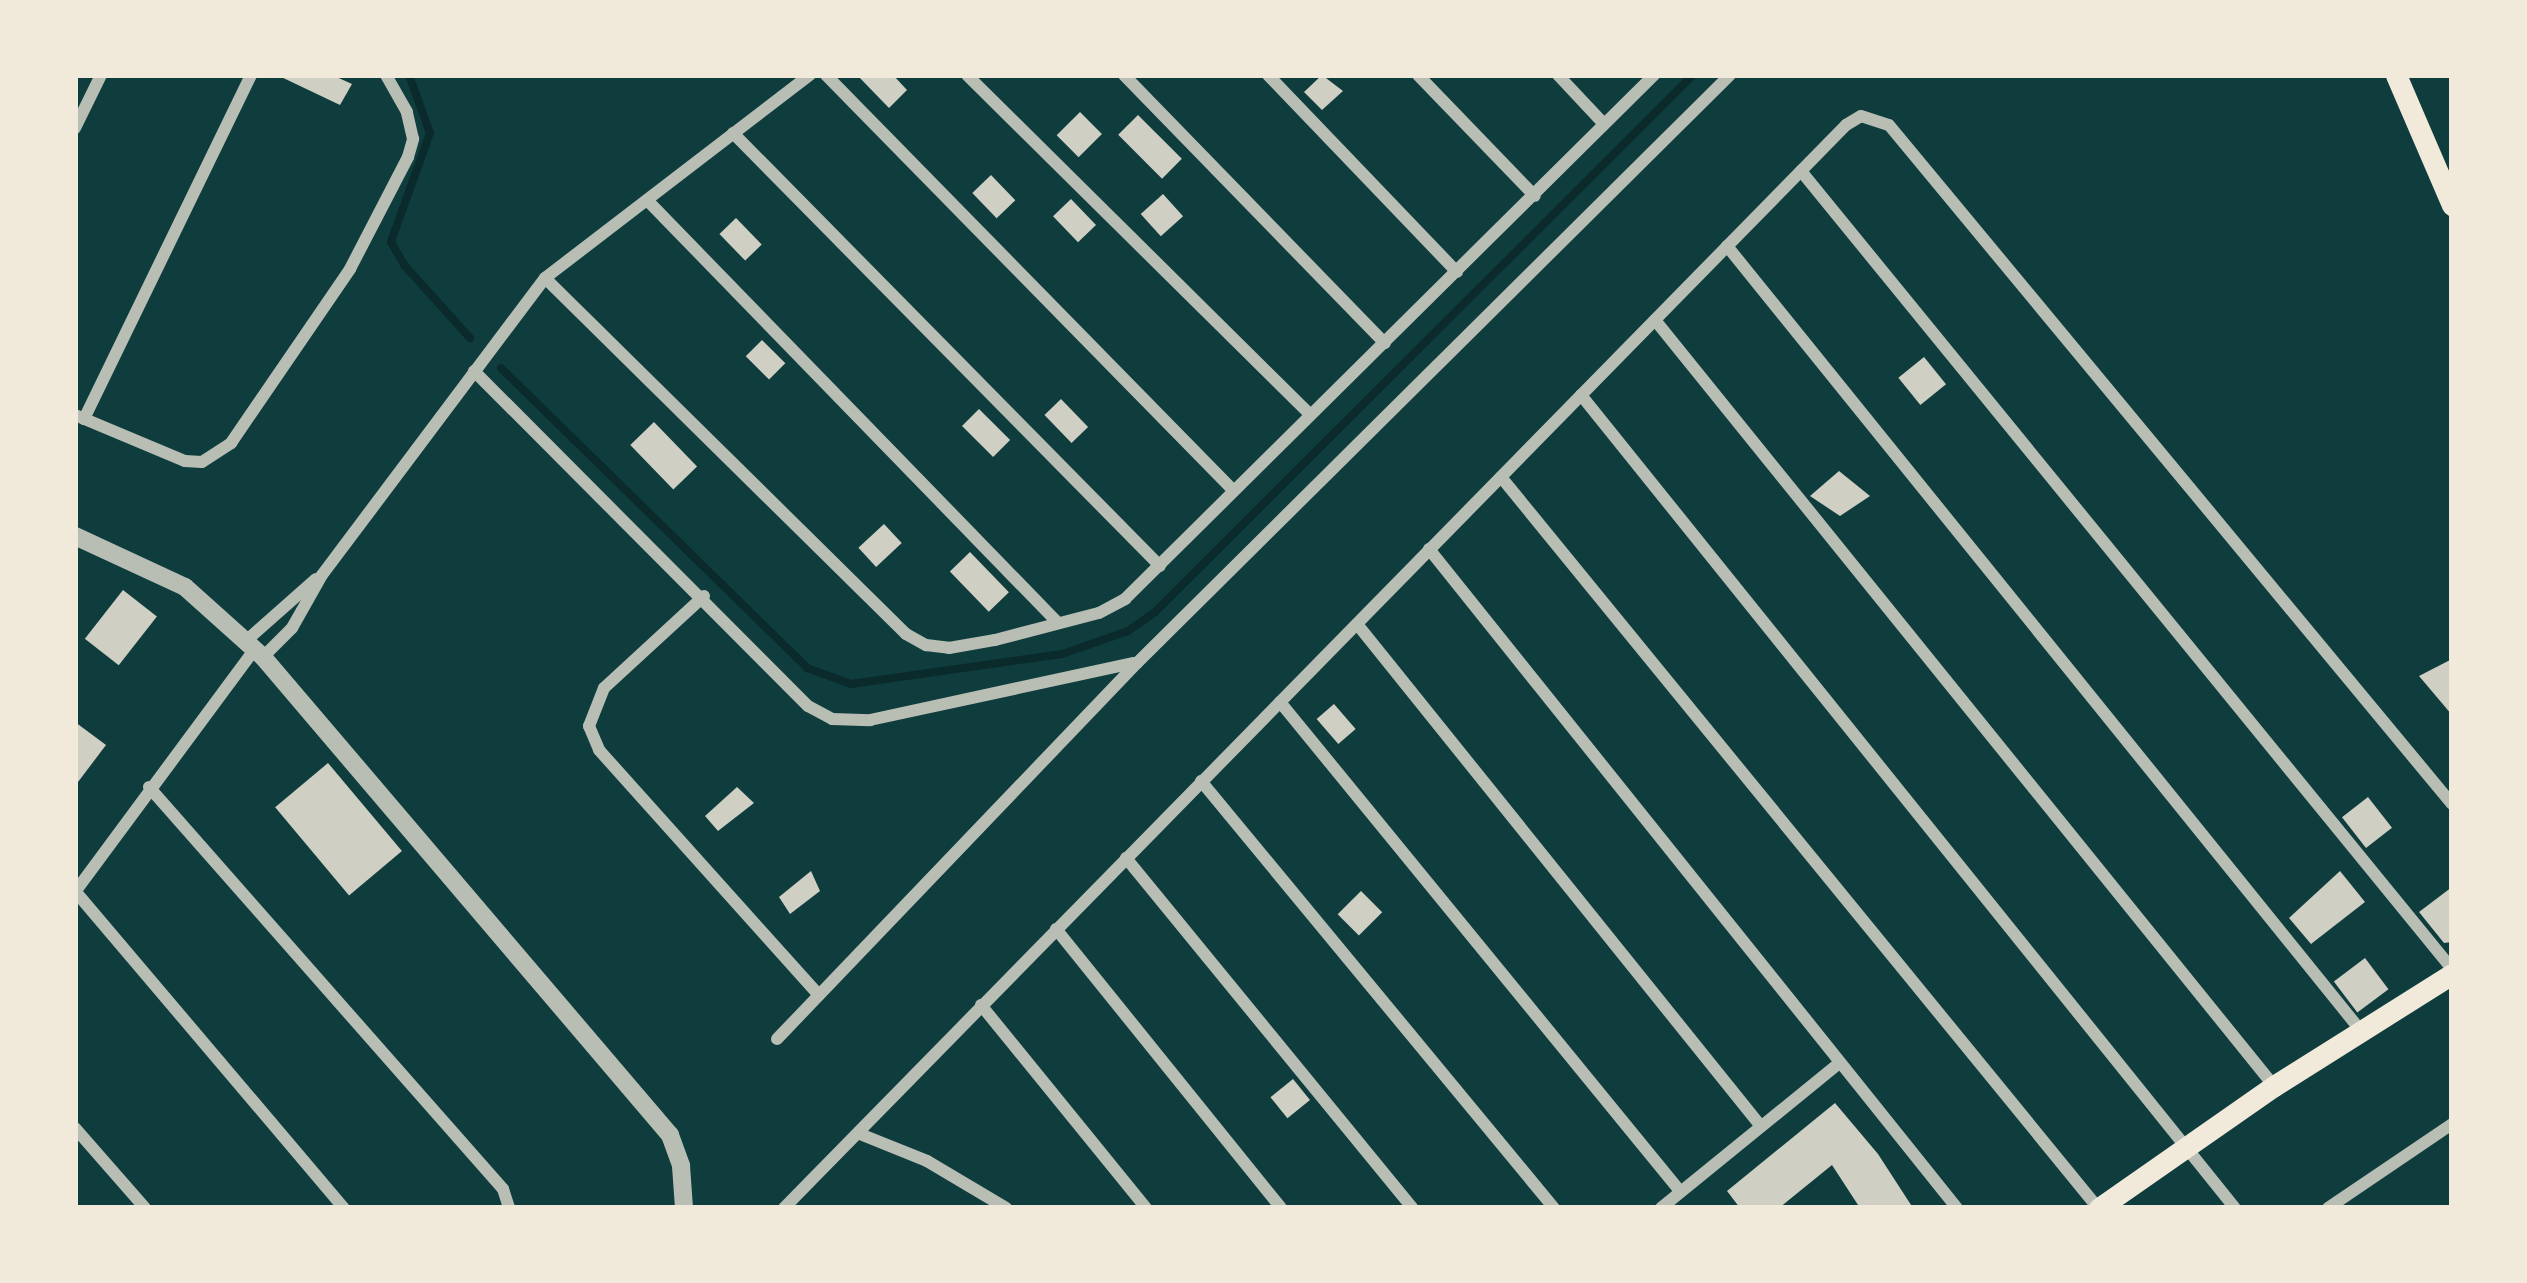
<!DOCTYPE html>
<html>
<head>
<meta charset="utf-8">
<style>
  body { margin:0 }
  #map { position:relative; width:2527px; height:1283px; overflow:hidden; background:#0f3d3e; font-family:"DejaVu Sans",sans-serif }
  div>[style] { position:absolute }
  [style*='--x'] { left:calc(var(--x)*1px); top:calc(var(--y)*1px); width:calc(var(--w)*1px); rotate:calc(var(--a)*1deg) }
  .stream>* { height:8px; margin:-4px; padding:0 4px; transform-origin:4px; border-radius:4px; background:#0a2a2b }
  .building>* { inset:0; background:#cfcfc3; transform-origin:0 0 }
  .minor>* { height:12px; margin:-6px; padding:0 6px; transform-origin:6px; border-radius:6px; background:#b8beb3 }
  .tertiary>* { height:18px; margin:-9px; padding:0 9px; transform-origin:9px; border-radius:9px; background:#b8beb3 }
  .secondary>* { height:21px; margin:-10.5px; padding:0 10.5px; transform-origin:10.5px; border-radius:10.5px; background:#f1e9da }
  .primary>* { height:21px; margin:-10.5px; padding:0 10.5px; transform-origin:10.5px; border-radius:10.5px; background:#f1e9da }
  span { translate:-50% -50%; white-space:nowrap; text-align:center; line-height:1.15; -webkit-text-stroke:12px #f1e9da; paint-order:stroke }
  .frame { position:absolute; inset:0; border:78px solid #f1e9da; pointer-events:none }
</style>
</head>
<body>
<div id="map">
  <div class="stream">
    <i style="--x:409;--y:75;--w:62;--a:70.1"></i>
    <i style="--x:430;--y:133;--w:116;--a:109.7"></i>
    <i style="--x:391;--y:242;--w:28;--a:60"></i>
    <i style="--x:405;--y:266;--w:97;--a:47.9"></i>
    <i style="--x:501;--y:368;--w:429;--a:44.4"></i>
    <i style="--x:807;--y:668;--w:47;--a:20"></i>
    <i style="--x:851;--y:684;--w:213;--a:-8.1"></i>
    <i style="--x:1062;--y:654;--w:70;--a:-19.2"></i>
    <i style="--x:1128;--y:631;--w:32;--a:-35"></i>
    <i style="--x:1154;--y:613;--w:762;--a:-44.95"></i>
  </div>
  <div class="building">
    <i style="clip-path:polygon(277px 75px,332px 75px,352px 84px,340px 105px)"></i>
    <i style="clip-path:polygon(857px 75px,893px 75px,907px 90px,889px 108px)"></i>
    <i style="clip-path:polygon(1322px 75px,1343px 91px,1322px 110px,1304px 92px)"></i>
    <i style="left:1080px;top:112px;width:31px;height:33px;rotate:45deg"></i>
    <i style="left:1138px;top:115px;width:62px;height:28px;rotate:45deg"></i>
    <i style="left:991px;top:175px;width:35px;height:26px;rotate:46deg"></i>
    <i style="left:1163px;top:194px;width:30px;height:30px;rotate:48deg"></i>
    <i style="left:1071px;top:199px;width:36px;height:25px;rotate:46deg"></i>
    <i style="left:736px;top:218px;width:37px;height:23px;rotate:46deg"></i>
    <i style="left:762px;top:340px;width:33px;height:23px;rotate:45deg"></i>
    <i style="left:1924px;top:357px;width:35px;height:33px;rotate:51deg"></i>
    <i style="left:1061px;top:399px;width:39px;height:23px;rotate:46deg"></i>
    <i style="left:979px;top:409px;width:44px;height:24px;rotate:45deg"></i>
    <i style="left:654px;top:422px;width:62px;height:33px;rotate:46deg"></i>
    <i style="clip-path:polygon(1839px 471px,1870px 496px,1840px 516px,1810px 496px)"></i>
    <i style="left:884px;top:524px;width:26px;height:35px;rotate:47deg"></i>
    <i style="left:970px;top:552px;width:56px;height:28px;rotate:46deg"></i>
    <i style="left:123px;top:590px;width:43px;height:62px;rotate:38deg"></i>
    <i style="clip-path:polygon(2452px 659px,2452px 715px,2419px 676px)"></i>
    <i style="left:1334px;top:704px;width:33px;height:23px;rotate:49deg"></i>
    <i style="clip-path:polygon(75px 722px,106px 745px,75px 786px)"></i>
    <i style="left:328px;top:763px;width:115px;height:69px;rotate:50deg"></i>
    <i style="clip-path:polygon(737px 787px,754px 803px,718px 831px,705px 816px)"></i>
    <i style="left:2368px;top:797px;width:39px;height:33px;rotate:52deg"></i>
    <i style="clip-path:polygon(811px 871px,820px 891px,790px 914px,779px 897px)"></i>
    <i style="clip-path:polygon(2340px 871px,2365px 902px,2311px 944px,2289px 918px)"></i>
    <i style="clip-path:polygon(2452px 887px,2452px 942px,2444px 943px,2419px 912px)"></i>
    <i style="left:1361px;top:891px;width:30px;height:33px;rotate:45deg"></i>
    <i style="left:2365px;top:958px;width:39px;height:39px;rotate:53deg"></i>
    <i style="left:1293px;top:1079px;width:27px;height:29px;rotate:51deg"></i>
    <i style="clip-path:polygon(1835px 1103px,1878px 1154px,1913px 1208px,1860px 1208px,1832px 1165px,1779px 1208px,1740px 1208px,1727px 1191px)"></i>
  </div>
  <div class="minor">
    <i style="--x:826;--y:75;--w:580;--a:45.56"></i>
    <i style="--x:967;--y:75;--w:482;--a:44.7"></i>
    <i style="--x:1124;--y:75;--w:374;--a:45.8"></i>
    <i style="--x:1268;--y:75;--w:273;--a:46.2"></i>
    <i style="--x:1418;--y:75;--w:168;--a:46"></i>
    <i style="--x:1558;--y:75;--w:67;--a:46.8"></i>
    <i style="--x:75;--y:128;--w:59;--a:-63.9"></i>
    <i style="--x:733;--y:133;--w:608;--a:45.4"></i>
    <i style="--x:1801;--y:171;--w:1030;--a:50.79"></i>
    <i style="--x:647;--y:200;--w:590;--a:45.82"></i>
    <i style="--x:1727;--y:246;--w:1009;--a:51.07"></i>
    <i style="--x:545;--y:278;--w:507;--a:44.6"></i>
    <i style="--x:906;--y:634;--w:23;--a:29"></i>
    <i style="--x:926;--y:645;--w:23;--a:7"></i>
    <i style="--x:949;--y:648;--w:47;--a:-9.9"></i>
    <i style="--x:995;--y:640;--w:107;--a:-14.6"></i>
    <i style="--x:1099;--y:613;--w:30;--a:-28"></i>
    <i style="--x:1125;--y:599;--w:745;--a:-44.73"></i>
    <i style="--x:1655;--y:320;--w:985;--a:51.06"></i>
    <i style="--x:474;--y:371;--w:473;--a:45.1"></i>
    <i style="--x:808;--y:706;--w:27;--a:28"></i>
    <i style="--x:832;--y:719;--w:38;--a:2"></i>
    <i style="--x:870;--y:720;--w:270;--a:-12.2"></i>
    <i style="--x:1581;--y:395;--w:1043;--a:51.19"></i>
    <i style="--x:75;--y:415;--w:119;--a:22.7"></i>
    <i style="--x:185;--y:461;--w:17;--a:3"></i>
    <i style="--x:202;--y:462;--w:35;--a:-33"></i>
    <i style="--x:231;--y:443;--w:211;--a:-55.6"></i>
    <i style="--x:350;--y:269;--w:126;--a:-62.6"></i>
    <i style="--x:408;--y:157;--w:19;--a:-74"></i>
    <i style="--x:413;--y:139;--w:28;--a:-103"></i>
    <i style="--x:407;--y:112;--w:43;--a:-119.6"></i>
    <i style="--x:84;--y:419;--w:382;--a:-64.1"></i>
    <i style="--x:1501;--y:477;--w:944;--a:50.76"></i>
    <i style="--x:1429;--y:549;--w:844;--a:51.3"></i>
    <i style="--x:704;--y:596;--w:136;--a:137.4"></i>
    <i style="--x:604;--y:688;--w:41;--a:111.5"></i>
    <i style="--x:589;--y:726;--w:26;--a:67"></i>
    <i style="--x:599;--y:750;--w:329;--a:48.1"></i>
    <i style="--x:1357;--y:624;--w:642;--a:51.2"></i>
    <i style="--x:247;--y:640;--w:92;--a:-41.5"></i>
    <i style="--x:263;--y:657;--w:41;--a:-45"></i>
    <i style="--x:292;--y:628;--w:61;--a:-60.5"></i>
    <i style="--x:322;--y:575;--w:371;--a:-53.1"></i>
    <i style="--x:545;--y:278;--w:334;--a:-37.5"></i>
    <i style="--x:1280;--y:702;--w:632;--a:50.72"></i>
    <i style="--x:1201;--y:781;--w:554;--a:50.42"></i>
    <i style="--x:149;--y:787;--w:536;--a:48.63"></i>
    <i style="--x:503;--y:1189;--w:20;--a:72"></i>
    <i style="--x:1126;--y:858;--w:452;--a:50.7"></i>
    <i style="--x:75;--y:891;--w:416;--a:49.7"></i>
    <i style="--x:75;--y:892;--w:302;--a:-53.5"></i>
    <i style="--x:1056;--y:929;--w:358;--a:51.1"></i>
    <i style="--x:981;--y:1005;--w:262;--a:50.9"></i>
    <i style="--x:777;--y:1039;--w:521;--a:-46.25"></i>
    <i style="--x:1137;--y:663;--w:835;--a:-44.76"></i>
    <i style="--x:75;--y:1128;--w:106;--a:48.8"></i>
    <i style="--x:860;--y:1134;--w:72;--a:21.9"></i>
    <i style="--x:927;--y:1161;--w:92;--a:30.7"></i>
    <i style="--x:784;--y:1208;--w:1517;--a:-45.56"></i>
    <i style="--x:1846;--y:125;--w:17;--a:-31"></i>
    <i style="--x:1861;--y:116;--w:29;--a:18"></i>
    <i style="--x:1889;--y:125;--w:882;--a:50.34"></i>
    <i style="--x:1661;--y:1208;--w:228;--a:-39.1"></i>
    <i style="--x:2328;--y:1208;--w:150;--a:-34.1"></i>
  </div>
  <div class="tertiary">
    <i style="--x:75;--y:536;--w:121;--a:24.9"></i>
    <i style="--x:185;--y:587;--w:105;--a:41.9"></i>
    <i style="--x:263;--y:657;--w:628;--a:49.59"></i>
    <i style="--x:670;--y:1135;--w:33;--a:70"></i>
    <i style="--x:681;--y:1166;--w:42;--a:85.9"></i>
  </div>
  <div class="secondary">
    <i style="--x:2099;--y:1208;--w:213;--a:-34.9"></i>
    <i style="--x:2274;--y:1086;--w:210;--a:-32.2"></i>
  </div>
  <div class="primary">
    <i style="--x:2396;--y:75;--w:142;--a:66.7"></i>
  </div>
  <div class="frame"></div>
</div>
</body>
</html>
